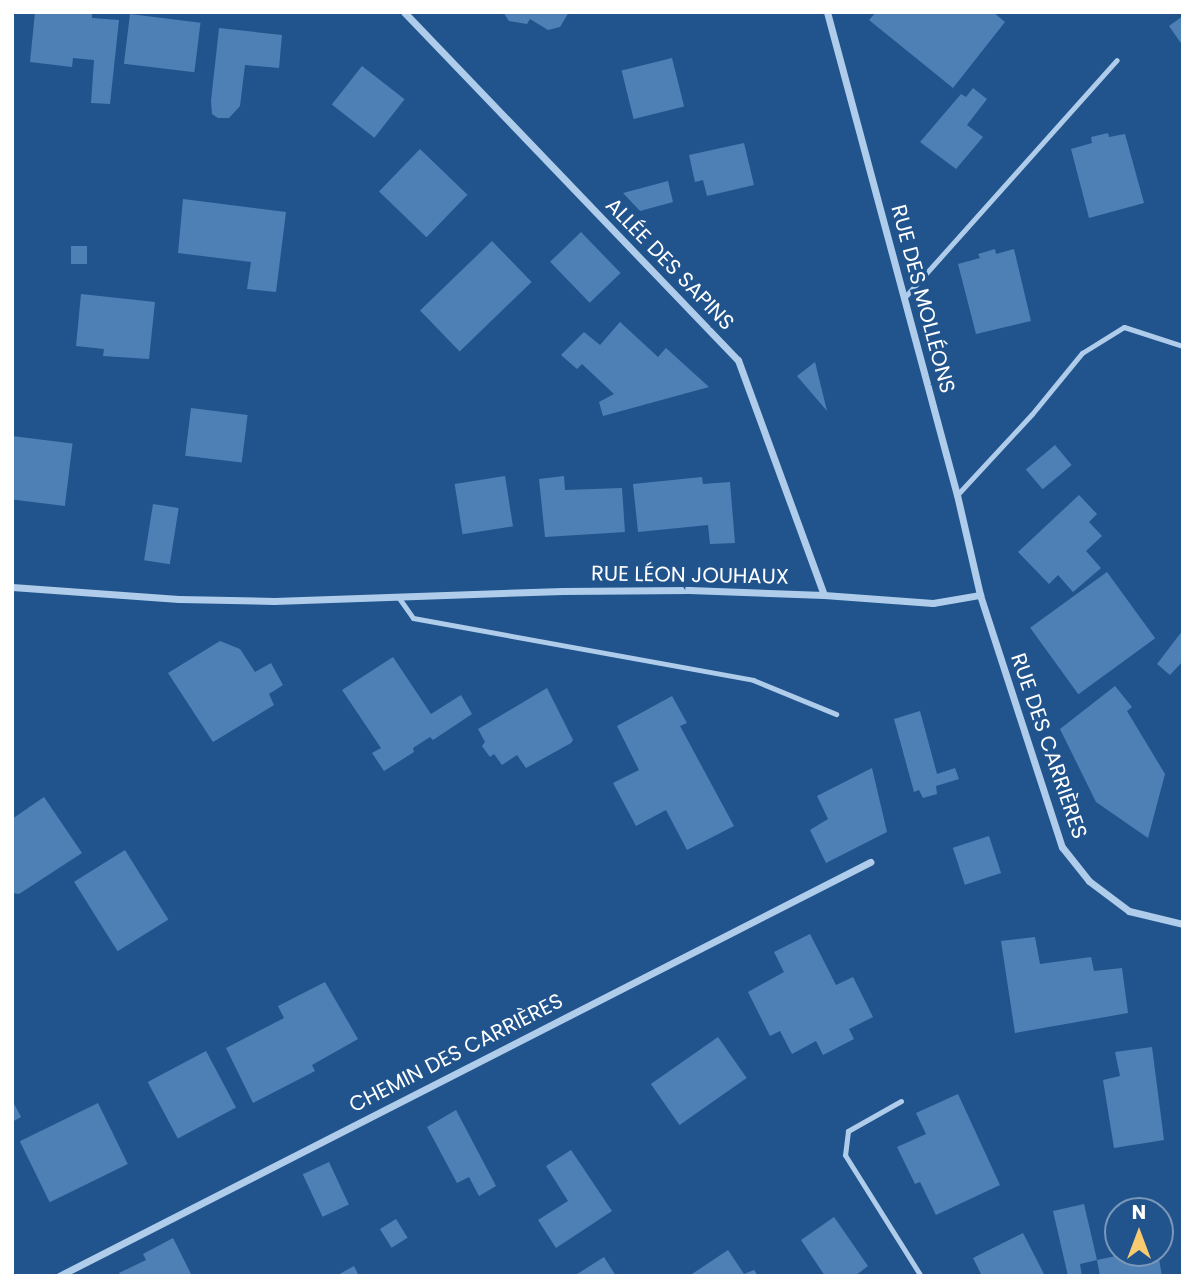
<!DOCTYPE html>
<html>
<head>
<meta charset="utf-8">
<style>
  body { margin:0 }
  #map { position:relative; width:1195px; height:1288px; overflow:hidden; background:#21548c; font-family:Poppins,sans-serif }
  div>[style] { position:absolute }
  [style*='--x'] { left:calc(var(--x)*1px); top:calc(var(--y)*1px); width:calc(var(--w)*1px); rotate:calc(var(--a)*1deg) }
  .building>* { inset:0; background:#4e80b5; transform-origin:0 0 }
  .lane>* { height:5px; margin:-2.5px; padding:0 2.5px; transform-origin:2.5px; border-radius:2.5px; background:#afcceb }
  .street>* { height:7px; margin:-3.5px; padding:0 3.5px; transform-origin:3.5px; border-radius:3.5px; background:#afcceb }
  span { translate:-50% -50%; white-space:nowrap; text-align:center; line-height:1.15; -webkit-text-stroke:7px #21548c; paint-order:stroke }
  .street-label { font-size:21px; color:#fff }
  .frame { position:absolute; inset:0; border:14px solid #fff; pointer-events:none }
  .north { position:absolute; left:1104px; top:1197px; width:70px; height:70px; box-sizing:border-box; background:#21548c; border:2px solid #7a98ba; border-radius:50%; rotate:0deg; font-size:19px; font-weight:700; line-height:28px; text-align:center; color:#fff }
  .north::after { content:''; display:block; margin:auto; width:24px; height:32px; background:#f8cb70; clip-path:polygon(50% 0,100% 100%,50% 72%,0 100%) }
</style>
</head>
<body>
<div id="map">
  <div class="building">
    <i style="clip-path:polygon(35px 12px,92px 12px,92px 18px,119px 20px,110px 104px,91px 103px,94px 60px,73px 58px,72px 67px,30px 62px)"></i>
    <i style="clip-path:polygon(503px 12px,569px 12px,560px 27px,548px 30px,530px 19px,527px 24px,509px 21px)"></i>
    <i style="clip-path:polygon(876px 12px,993px 12px,1005px 22px,953px 88px,869px 20px)"></i>
    <i style="left:130px;top:14px;width:71px;height:50px;rotate:7deg"></i>
    <i style="clip-path:polygon(1183px 16px,1183px 46px,1169px 26px)"></i>
    <i style="clip-path:polygon(219px 28px,282px 35px,279px 68px,245px 65px,240px 106px,229px 118px,218px 118px,212px 114px,211px 101px)"></i>
    <i style="left:672px;top:58px;width:50px;height:52px;rotate:76deg"></i>
    <i style="left:362px;top:66px;width:54px;height:49px;rotate:38deg"></i>
    <i style="clip-path:polygon(973px 88px,987px 99px,967px 125px,983px 137px,956px 169px,920px 142px,961px 94px,966px 97px)"></i>
    <i style="clip-path:polygon(1108px 133px,1109px 137px,1125px 134px,1144px 203px,1089px 218px,1071px 149px,1092px 143px,1091px 137px)"></i>
    <i style="clip-path:polygon(744px 143px,754px 185px,707px 196px,703px 180px,695px 182px,689px 155px)"></i>
    <i style="left:420px;top:149px;width:66px;height:59px;rotate:44deg"></i>
    <i style="clip-path:polygon(668px 181px,673px 202px,640px 211px,623px 193px)"></i>
    <i style="clip-path:polygon(183px 199px,286px 212px,276px 292px,247px 289px,251px 262px,178px 253px)"></i>
    <i style="left:581px;top:232px;width:57px;height:43px;rotate:46deg"></i>
    <i style="left:492px;top:241px;width:57px;height:100px;rotate:46deg"></i>
    <i style="left:71px;top:246px;width:16px;height:18px"></i>
    <i style="clip-path:polygon(995px 249px,996px 254px,1014px 249px,1031px 321px,976px 334px,958px 264px,980px 258px,978px 254px)"></i>
    <i style="clip-path:polygon(81px 294px,155px 302px,149px 359px,103px 356px,104px 349px,76px 346px)"></i>
    <i style="clip-path:polygon(620px 322px,658px 357px,666px 348px,709px 387px,603px 416px,599px 402px,614px 394px,582px 364px,577px 369px,561px 355px,584px 332px,600px 345px)"></i>
    <i style="clip-path:polygon(815px 362px,827px 411px,797px 376px)"></i>
    <i style="left:191px;top:408px;width:57px;height:48px;rotate:7deg"></i>
    <i style="left:12px;top:436px;width:61px;height:63px;rotate:7deg"></i>
    <i style="left:1055px;top:445px;width:26px;height:38px;rotate:50deg"></i>
    <i style="left:505px;top:476px;width:51px;height:51px;rotate:81deg"></i>
    <i style="clip-path:polygon(564px 476px,565px 490px,622px 488px,625px 532px,545px 537px,539px 479px)"></i>
    <i style="clip-path:polygon(702px 477px,703px 484px,730px 482px,735px 543px,710px 544px,708px 525px,638px 532px,633px 484px)"></i>
    <i style="clip-path:polygon(1079px 495px,1097px 514px,1089px 522px,1102px 536px,1086px 551px,1101px 568px,1073px 592px,1058px 575px,1049px 584px,1018px 552px)"></i>
    <i style="left:153px;top:504px;width:26px;height:57px;rotate:9deg"></i>
    <i style="left:1107px;top:572px;width:82px;height:95px;rotate:54deg"></i>
    <i style="clip-path:polygon(1183px 630px,1183px 661px,1170px 675px,1157px 664px)"></i>
    <i style="clip-path:polygon(220px 641px,240px 649px,255px 672px,271px 663px,283px 685px,269px 694px,274px 705px,213px 742px,168px 673px)"></i>
    <i style="clip-path:polygon(393px 657px,431px 714px,461px 695px,472px 714px,433px 740px,430px 737px,413px 748px,414px 752px,384px 771px,372px 753px,381px 748px,342px 690px)"></i>
    <i style="clip-path:polygon(1115px 686px,1132px 707px,1127px 711px,1165px 774px,1148px 838px,1096px 802px,1060px 729px)"></i>
    <i style="clip-path:polygon(547px 688px,573px 740px,571px 743px,526px 768px,517px 755px,502px 765px,494px 754px,490px 757px,482px 746px,485px 742px,478px 729px)"></i>
    <i style="clip-path:polygon(672px 696px,687px 723px,680px 726px,734px 826px,687px 850px,666px 810px,636px 826px,613px 783px,639px 770px,617px 726px)"></i>
    <i style="clip-path:polygon(920px 711px,937px 774px,955px 768px,959px 779px,936px 786px,937px 794px,923px 798px,919px 790px,914px 792px,894px 719px)"></i>
    <i style="clip-path:polygon(872px 768px,887px 832px,826px 863px,810px 830px,828px 819px,817px 796px)"></i>
    <i style="clip-path:polygon(44px 797px,82px 853px,19px 894px,12px 893px,12px 819px)"></i>
    <i style="left:989px;top:836px;width:39px;height:38px;rotate:72deg"></i>
    <i style="left:125px;top:850px;width:82px;height:60px;rotate:58deg"></i>
    <i style="clip-path:polygon(810px 934px,836px 985px,853px 977px,873px 1017px,849px 1029px,854px 1039px,823px 1055px,816px 1041px,792px 1054px,780px 1031px,770px 1036px,748px 992px,784px 972px,774px 952px)"></i>
    <i style="clip-path:polygon(1035px 937px,1040px 964px,1091px 957px,1094px 971px,1122px 968px,1128px 1013px,1015px 1033px,1001px 941px)"></i>
    <i style="clip-path:polygon(325px 982px,358px 1039px,312px 1065px,315px 1071px,253px 1103px,226px 1048px,284px 1018px,278px 1006px)"></i>
    <i style="left:718px;top:1037px;width:50px;height:82px;rotate:55deg"></i>
    <i style="clip-path:polygon(1152px 1047px,1164px 1140px,1114px 1148px,1103px 1080px,1120px 1076px,1115px 1052px)"></i>
    <i style="left:206px;top:1051px;width:64px;height:66px;rotate:62deg"></i>
    <i style="clip-path:polygon(958px 1094px,1000px 1185px,936px 1215px,920px 1182px,915px 1184px,897px 1147px,926px 1134px,916px 1113px)"></i>
    <i style="clip-path:polygon(12px 1100px,21px 1117px,12px 1122px)"></i>
    <i style="left:98px;top:1103px;width:68px;height:87px;rotate:64deg"></i>
    <i style="clip-path:polygon(456px 1110px,496px 1186px,479px 1196px,469px 1177px,457px 1183px,427px 1127px)"></i>
    <i style="clip-path:polygon(571px 1150px,612px 1211px,556px 1248px,538px 1220px,568px 1201px,546px 1166px)"></i>
    <i style="left:329px;top:1162px;width:47px;height:29px;rotate:65deg"></i>
    <i style="clip-path:polygon(1084px 1204px,1097px 1260px,1080px 1264px,1082px 1276px,1068px 1276px,1053px 1211px)"></i>
    <i style="clip-path:polygon(834px 1217px,868px 1266px,855px 1276px,825px 1276px,801px 1240px)"></i>
    <i style="left:396px;top:1219px;width:22px;height:19px;rotate:58deg"></i>
    <i style="clip-path:polygon(1023px 1233px,1045px 1276px,982px 1276px,973px 1258px)"></i>
    <i style="clip-path:polygon(173px 1238px,192px 1276px,120px 1276px,119px 1273px,146px 1260px,143px 1254px)"></i>
    <i style="clip-path:polygon(728px 1250px,744px 1274px,754px 1270px,758px 1276px,689px 1276px)"></i>
    <i style="clip-path:polygon(1130px 1253px,1158px 1253px,1162px 1276px,1100px 1276px,1097px 1260px)"></i>
    <i style="clip-path:polygon(604px 1257px,616px 1276px,574px 1276px)"></i>
    <i style="clip-path:polygon(354px 1266px,359px 1276px,336px 1276px)"></i>
  </div>
  <div class="lane">
    <i style="--x:904;--y:298;--w:319;--a:-48.2"></i>
    <i style="--x:957;--y:495;--w:110;--a:-47.2"></i>
    <i style="--x:1032;--y:414;--w:79;--a:-50.7"></i>
    <i style="--x:1082;--y:353;--w:49;--a:-31.8"></i>
    <i style="--x:1124;--y:327;--w:62;--a:17.9"></i>
    <i style="--x:399;--y:598;--w:24;--a:55"></i>
    <i style="--x:413;--y:618;--w:346;--a:10.3"></i>
    <i style="--x:753;--y:680;--w:90;--a:22.3"></i>
    <i style="--x:901;--y:1101;--w:61;--a:150.5"></i>
    <i style="--x:848;--y:1131;--w:24;--a:97"></i>
    <i style="--x:845;--y:1155;--w:143;--a:57.9"></i>
  </div>
  <div class="street">
    <i style="--x:404;--y:12;--w:482;--a:46.2"></i>
    <i style="--x:738;--y:360;--w:250;--a:69.9"></i>
    <i style="--x:827;--y:12;--w:500;--a:74.94"></i>
    <i style="--x:957;--y:495;--w:103;--a:77"></i>
    <i style="--x:980;--y:595;--w:265;--a:72"></i>
    <i style="--x:1062;--y:847;--w:43;--a:51.5"></i>
    <i style="--x:1089;--y:881;--w:50;--a:36.9"></i>
    <i style="--x:1129;--y:911;--w:56;--a:13.5"></i>
    <i style="--x:12;--y:587;--w:167;--a:4.1"></i>
    <i style="--x:179;--y:599;--w:95;--a:1.2"></i>
    <i style="--x:274;--y:601;--w:289;--a:-2"></i>
    <i style="--x:563;--y:591;--w:126;--a:-0.5"></i>
    <i style="--x:689;--y:590;--w:135;--a:2.1"></i>
    <i style="--x:824;--y:595;--w:109;--a:4.2"></i>
    <i style="--x:933;--y:603;--w:48;--a:-9.7"></i>
    <i style="--x:59;--y:1276;--w:911;--a:-27.04"></i>
  </div>
  <div class="street-label">
    <span style="left:670px;top:264px;rotate:46deg">ALLÉE DES SAPINS</span>
    <span style="left:923px;top:299px;rotate:75deg">RUE DES MOLLÉONS</span>
    <span style="left:690px;top:575px;rotate:1deg">RUE LÉON JOUHAUX</span>
    <span style="left:1049px;top:746px;rotate:71deg">RUE DES CARRIÈRES</span>
    <span style="left:456px;top:1053px;rotate:-27deg">CHEMIN DES CARRIÈRES</span>
  </div>
  <div class="frame"></div>
  <div class="north">N</div>
</div>
</body>
</html>
